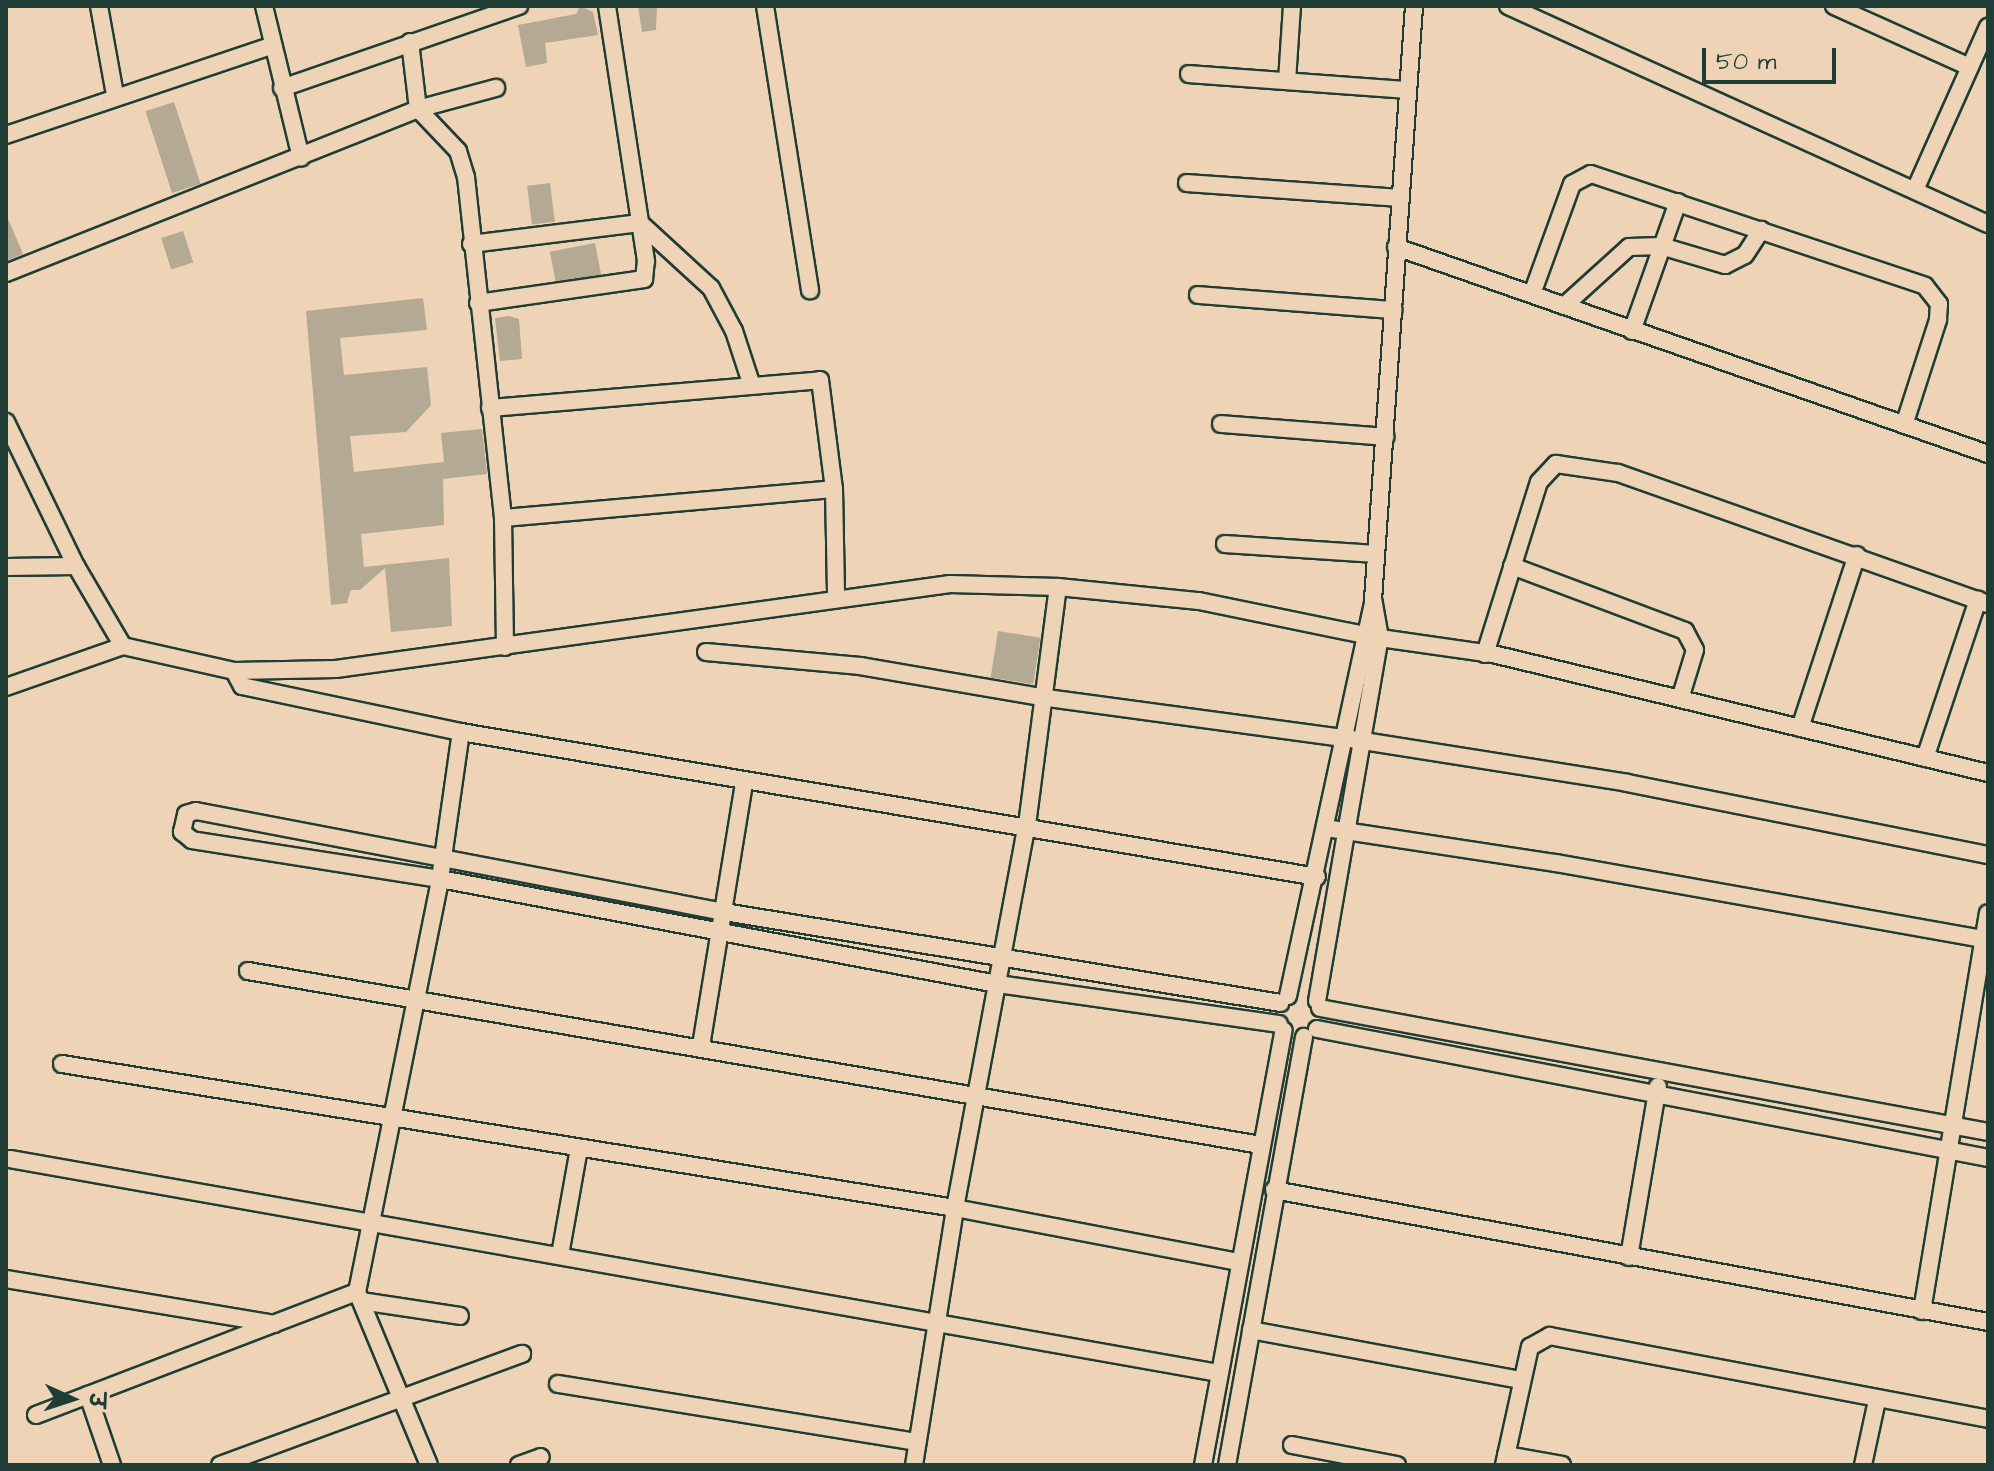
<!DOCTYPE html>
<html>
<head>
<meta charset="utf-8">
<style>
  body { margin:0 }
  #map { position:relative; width:1994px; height:1471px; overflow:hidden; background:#efd3b6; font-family:"Architects Daughter","Playpen Sans Deva",sans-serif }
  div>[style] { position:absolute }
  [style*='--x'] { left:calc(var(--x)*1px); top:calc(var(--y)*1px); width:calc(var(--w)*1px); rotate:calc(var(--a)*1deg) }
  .building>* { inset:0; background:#b4a992; transform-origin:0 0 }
  .roads { filter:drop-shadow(2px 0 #1f3d34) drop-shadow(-2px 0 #1f3d34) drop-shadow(0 2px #1f3d34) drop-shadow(0 -2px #1f3d34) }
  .minor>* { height:16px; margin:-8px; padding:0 8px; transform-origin:8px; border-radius:8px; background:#efd3b6 }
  span { translate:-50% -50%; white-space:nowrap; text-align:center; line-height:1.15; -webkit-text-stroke:6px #efd3b6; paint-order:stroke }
  .frame { position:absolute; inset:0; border:8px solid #1f3d34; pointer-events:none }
  .north { position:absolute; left:32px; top:1359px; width:80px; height:80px; -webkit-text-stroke:6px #efd3b6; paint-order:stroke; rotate:93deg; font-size:22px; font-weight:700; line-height:32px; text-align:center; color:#1f3d34 }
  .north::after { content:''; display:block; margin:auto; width:28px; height:36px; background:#1f3d34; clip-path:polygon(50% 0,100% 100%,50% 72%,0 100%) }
  .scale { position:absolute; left:1702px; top:48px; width:134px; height:36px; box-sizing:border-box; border:4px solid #1f3d34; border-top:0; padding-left:10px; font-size:24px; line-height:28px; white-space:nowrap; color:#1f3d34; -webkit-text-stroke:6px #efd3b6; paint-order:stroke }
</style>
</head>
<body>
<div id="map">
  <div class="building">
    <i style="clip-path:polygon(580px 6px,593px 12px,598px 35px,545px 43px,547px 63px,526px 67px,518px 25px,576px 14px)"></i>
    <i style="clip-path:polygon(638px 6px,657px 6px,656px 30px,642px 32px)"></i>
    <i style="left:174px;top:102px;width:86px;height:30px;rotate:72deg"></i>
    <i style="left:550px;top:183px;width:39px;height:23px;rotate:83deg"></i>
    <i style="clip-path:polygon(6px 214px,23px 254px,6px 261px)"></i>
    <i style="left:183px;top:231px;width:33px;height:23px;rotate:72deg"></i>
    <i style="left:595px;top:243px;width:32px;height:46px;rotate:79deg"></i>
    <i style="clip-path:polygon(423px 298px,427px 330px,340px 338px,344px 375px,427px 367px,431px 405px,406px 432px,350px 436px,354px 472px,444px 462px,441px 433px,482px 429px,487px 474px,443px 479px,444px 525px,361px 534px,364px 567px,449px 558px,452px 626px,391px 632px,385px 568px,360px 590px,351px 590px,347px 603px,331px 605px,306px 311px)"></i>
    <i style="clip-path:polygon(509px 316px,519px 319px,522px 359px,500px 361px,495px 318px)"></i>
    <i style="left:998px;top:631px;width:43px;height:47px;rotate:9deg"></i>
  </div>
  <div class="roads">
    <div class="minor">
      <i style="--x:99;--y:6;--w:90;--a:79.8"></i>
      <i style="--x:264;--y:6;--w:156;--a:76.3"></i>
      <i style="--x:765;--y:6;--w:288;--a:81"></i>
      <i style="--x:1508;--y:6;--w:527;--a:24.43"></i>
      <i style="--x:1834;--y:6;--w:149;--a:24.2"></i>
      <i style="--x:410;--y:42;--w:67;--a:83.2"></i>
      <i style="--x:418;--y:109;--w:58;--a:46.4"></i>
      <i style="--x:458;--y:151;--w:27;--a:73"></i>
      <i style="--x:466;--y:177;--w:343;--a:83.8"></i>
      <i style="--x:503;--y:518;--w:129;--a:89.1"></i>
      <i style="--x:1189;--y:74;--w:219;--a:4.2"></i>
      <i style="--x:1287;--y:81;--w:75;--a:-86.2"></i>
      <i style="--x:282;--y:88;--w:251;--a:-19.1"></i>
      <i style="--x:6;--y:135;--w:282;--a:-18.6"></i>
      <i style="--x:1187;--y:183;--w:213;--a:4"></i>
      <i style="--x:1915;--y:190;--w:179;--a:-65.9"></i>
      <i style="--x:471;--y:244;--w:170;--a:-7.1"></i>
      <i style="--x:640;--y:223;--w:96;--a:42.5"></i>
      <i style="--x:711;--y:288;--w:49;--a:61.9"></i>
      <i style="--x:734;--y:331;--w:55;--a:71.9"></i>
      <i style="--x:1396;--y:247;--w:627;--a:19.27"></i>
      <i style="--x:6;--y:273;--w:443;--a:-21.7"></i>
      <i style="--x:418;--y:109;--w:81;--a:-15.1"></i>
      <i style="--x:1532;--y:294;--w:117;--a:-70"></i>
      <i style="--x:1572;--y:184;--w:21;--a:-28"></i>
      <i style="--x:1591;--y:174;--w:352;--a:18.5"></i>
      <i style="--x:1925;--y:286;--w:23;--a:52"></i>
      <i style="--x:1939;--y:304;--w:16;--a:94"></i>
      <i style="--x:1938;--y:320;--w:110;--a:107.9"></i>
      <i style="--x:1198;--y:295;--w:196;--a:4.4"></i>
      <i style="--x:478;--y:303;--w:168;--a:-8.2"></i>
      <i style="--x:644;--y:279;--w:18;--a:-84"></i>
      <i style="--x:646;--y:261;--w:258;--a:-98.7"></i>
      <i style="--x:1564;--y:306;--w:88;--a:-42.2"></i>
      <i style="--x:1629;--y:247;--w:32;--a:-2"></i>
      <i style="--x:1661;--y:246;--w:67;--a:16.5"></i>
      <i style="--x:1725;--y:265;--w:22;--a:-27"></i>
      <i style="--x:1745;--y:255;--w:30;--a:-57"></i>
      <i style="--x:1632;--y:331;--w:137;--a:-70.4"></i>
      <i style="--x:490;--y:408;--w:331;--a:-4.8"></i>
      <i style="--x:820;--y:380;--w:110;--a:82.7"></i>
      <i style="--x:834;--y:489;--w:109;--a:88.9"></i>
      <i style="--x:6;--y:422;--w:160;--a:64.1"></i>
      <i style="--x:76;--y:566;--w:93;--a:59.6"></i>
      <i style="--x:1221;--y:424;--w:165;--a:4.5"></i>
      <i style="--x:503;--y:518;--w:332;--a:-5"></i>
      <i style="--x:1225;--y:544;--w:151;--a:3.8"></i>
      <i style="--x:1512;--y:566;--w:185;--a:20.6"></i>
      <i style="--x:1685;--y:631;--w:21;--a:62"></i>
      <i style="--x:1695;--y:650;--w:51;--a:107"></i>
      <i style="--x:6;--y:567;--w:70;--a:-0.8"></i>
      <i style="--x:706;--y:652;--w:155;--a:5.2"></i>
      <i style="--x:860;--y:666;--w:190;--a:9.7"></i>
      <i style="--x:1047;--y:698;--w:313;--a:7.7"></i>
      <i style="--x:1357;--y:740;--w:273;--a:9"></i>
      <i style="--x:1627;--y:783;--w:368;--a:11.3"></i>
      <i style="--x:1485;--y:654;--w:180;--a:-72.6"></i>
      <i style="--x:1539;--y:482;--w:25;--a:-47"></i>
      <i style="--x:1556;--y:464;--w:63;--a:8.3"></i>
      <i style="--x:1618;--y:473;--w:393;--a:19.5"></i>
      <i style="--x:234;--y:671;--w:17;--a:62"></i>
      <i style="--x:242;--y:686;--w:224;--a:11.9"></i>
      <i style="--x:461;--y:732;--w:868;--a:9.61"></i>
      <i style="--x:6;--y:687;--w:124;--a:-19.3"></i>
      <i style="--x:123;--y:646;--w:114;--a:12.7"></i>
      <i style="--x:234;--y:671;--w:102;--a:-1.1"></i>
      <i style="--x:336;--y:669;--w:620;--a:-7.88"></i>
      <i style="--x:950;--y:584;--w:108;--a:1.6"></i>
      <i style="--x:1058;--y:587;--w:142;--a:5.7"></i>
      <i style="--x:1199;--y:601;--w:185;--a:11.6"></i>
      <i style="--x:1380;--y:638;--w:114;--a:8.1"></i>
      <i style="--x:1493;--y:654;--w:509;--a:13.52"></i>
      <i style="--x:1800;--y:728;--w:182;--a:-71.8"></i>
      <i style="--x:1925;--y:758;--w:167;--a:-71.5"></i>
      <i style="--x:1326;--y:828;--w:233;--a:8.7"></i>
      <i style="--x:1556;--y:863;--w:439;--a:10.1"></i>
      <i style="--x:248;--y:971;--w:1028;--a:9.75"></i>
      <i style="--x:1288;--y:996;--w:403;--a:-77.8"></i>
      <i style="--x:1317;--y:1001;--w:368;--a:-80.2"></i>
      <i style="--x:1380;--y:638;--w:39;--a:-100"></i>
      <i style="--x:1373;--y:600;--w:595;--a:-86.05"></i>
      <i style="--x:1320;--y:1008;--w:679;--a:10.52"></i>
      <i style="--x:1279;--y:1024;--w:285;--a:-171.9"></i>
      <i style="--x:997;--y:984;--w:567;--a:-169.32"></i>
      <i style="--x:440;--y:879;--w:251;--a:-171.1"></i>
      <i style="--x:192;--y:840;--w:13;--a:-141"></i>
      <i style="--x:182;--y:832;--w:18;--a:-77"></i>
      <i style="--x:186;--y:814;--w:10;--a:-17"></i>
      <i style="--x:196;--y:811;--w:538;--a:10.83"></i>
      <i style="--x:724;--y:912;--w:564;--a:9.28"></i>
      <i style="--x:1317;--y:1029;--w:683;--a:10.88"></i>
      <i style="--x:701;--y:1046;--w:266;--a:-80.7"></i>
      <i style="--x:62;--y:1064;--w:905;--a:9.16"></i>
      <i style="--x:955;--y:1208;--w:289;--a:10.8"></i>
      <i style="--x:10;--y:1159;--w:1228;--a:10.04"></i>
      <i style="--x:1274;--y:1190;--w:726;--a:10.47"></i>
      <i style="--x:560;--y:1255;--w:109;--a:-79.9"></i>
      <i style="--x:1629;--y:1257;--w:173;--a:-80.4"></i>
      <i style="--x:6;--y:1279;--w:272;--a:9.5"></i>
      <i style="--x:357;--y:1292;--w:187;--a:67.4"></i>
      <i style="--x:361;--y:1301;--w:100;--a:8.6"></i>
      <i style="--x:1922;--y:1311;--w:403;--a:-80.6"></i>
      <i style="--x:1251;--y:1330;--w:275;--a:10.5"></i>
      <i style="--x:558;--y:1384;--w:364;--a:9.2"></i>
      <i style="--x:88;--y:1395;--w:74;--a:71.1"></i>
      <i style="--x:36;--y:1415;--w:344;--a:-21"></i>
      <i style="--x:357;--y:1292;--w:421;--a:-78.6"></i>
      <i style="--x:440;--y:879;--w:148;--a:-81.9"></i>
      <i style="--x:1292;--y:1445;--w:107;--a:10.8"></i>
      <i style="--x:1506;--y:1455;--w:57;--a:10.1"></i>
      <i style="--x:220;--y:1465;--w:322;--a:-20.2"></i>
      <i style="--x:519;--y:1465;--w:23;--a:-20"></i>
      <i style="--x:914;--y:1465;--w:260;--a:-80.9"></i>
      <i style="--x:955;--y:1208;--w:390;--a:-79.4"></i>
      <i style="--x:1027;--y:825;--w:240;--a:-82.6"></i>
      <i style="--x:1203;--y:1465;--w:442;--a:-79.5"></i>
      <i style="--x:1227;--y:1465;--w:435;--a:-79.8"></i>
      <i style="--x:1504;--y:1465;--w:121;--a:-77.6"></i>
      <i style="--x:1530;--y:1347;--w:23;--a:-29"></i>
      <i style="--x:1550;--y:1336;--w:446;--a:10.7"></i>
      <i style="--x:1863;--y:1465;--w:66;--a:-77.8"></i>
    </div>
  </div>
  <div class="frame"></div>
  <div class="north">उ</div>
  <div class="scale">50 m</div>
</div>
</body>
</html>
